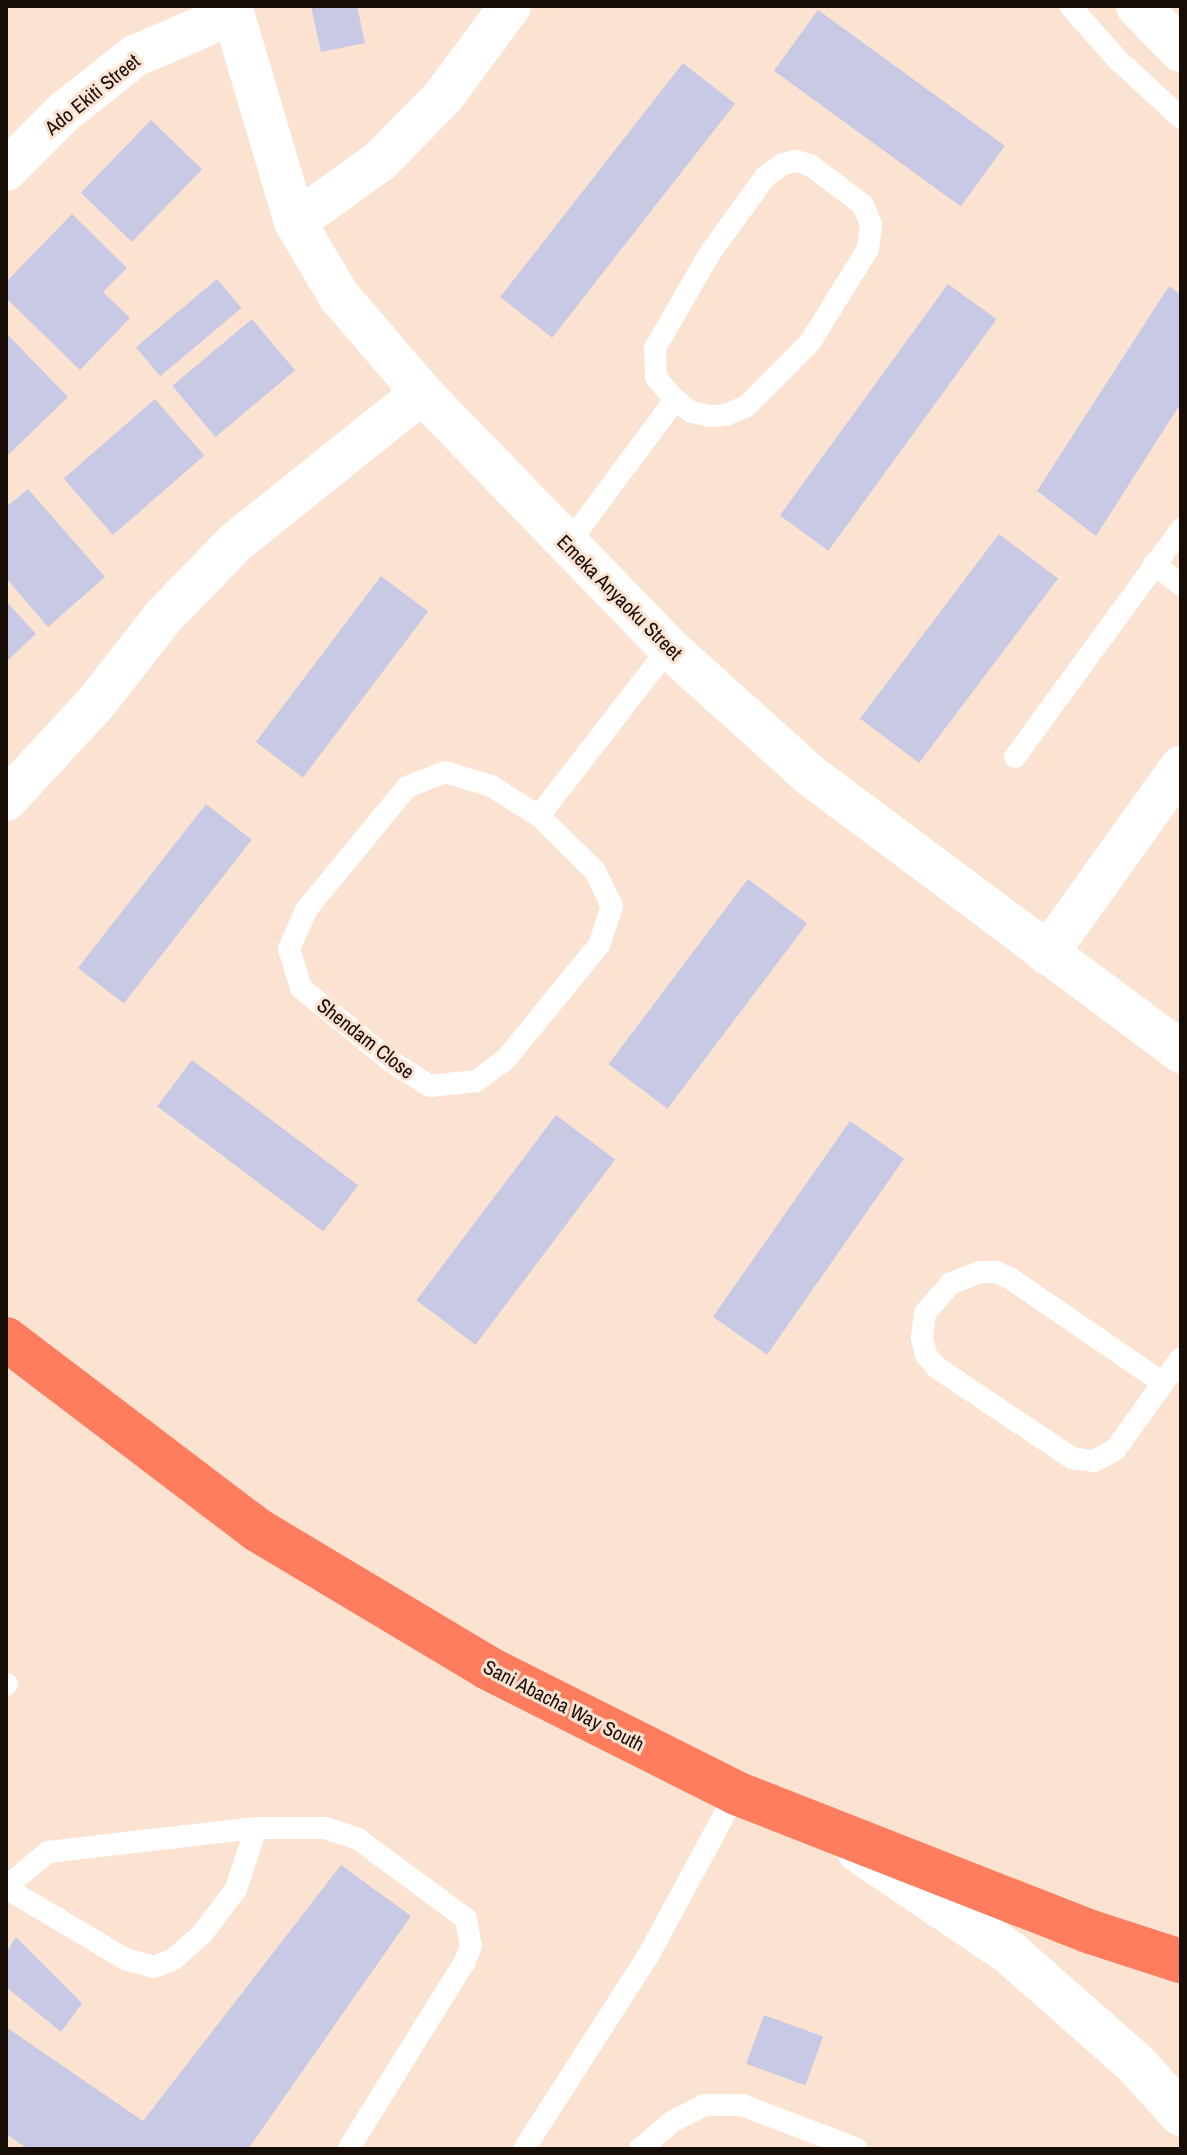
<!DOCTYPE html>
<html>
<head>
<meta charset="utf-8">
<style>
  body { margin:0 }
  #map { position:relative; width:1187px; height:2155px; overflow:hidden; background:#fce2d1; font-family:"Archivo Narrow",sans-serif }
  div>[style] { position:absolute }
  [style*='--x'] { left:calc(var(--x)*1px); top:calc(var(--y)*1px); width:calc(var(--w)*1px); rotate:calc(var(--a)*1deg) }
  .building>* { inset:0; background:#c8cae5; transform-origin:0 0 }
  .lane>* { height:22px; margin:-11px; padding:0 11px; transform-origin:11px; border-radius:11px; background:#fff }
  .street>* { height:42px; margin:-21px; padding:0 21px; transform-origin:21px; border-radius:21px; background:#fff }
  .secondary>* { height:44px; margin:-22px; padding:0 22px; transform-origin:22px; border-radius:22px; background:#fff }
  .highway>* { height:44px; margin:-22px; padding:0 22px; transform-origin:22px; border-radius:22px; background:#fe7d5e }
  span { translate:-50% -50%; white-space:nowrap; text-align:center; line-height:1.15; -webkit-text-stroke:6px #fce2d1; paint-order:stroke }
  .street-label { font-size:20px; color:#160d07 }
  .frame { position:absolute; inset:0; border:8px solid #160d07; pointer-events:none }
</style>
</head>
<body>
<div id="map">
  <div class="building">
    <i style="clip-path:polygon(311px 6px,357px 6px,365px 43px,321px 52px)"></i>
    <i style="left:818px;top:10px;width:231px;height:75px;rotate:36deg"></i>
    <i style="left:683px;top:63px;width:66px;height:297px;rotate:38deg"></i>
    <i style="left:151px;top:120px;width:71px;height:101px;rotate:44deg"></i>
    <i style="clip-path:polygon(72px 214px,127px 268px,103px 292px,130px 318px,80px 370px,6px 298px,6px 282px)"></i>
    <i style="left:217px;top:279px;width:38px;height:106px;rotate:50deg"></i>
    <i style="left:948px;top:284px;width:60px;height:286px;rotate:36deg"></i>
    <i style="clip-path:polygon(1169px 286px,1181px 295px,1181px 403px,1096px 536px,1037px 491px)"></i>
    <i style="left:252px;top:319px;width:67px;height:104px;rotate:50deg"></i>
    <i style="clip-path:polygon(6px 333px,68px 397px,6px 457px)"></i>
    <i style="left:155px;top:399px;width:75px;height:121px;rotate:49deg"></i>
    <i style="clip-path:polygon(28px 489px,105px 577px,48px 627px,6px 578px,6px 507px)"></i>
    <i style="left:999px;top:534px;width:74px;height:231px;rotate:37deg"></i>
    <i style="left:381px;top:576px;width:59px;height:208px;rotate:37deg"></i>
    <i style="clip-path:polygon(6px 601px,36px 634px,6px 662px)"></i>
    <i style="left:206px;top:804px;width:58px;height:208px;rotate:38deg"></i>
    <i style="left:748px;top:879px;width:74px;height:232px;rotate:37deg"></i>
    <i style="left:192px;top:1060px;width:208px;height:58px;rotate:37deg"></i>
    <i style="left:556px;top:1115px;width:74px;height:232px;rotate:37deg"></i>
    <i style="left:850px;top:1121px;width:66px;height:239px;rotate:35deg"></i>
    <i style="clip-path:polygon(341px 1865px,411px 1916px,248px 2149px,28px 2149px,6px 2134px,6px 2027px,143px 2121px)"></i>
    <i style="clip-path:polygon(16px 1937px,82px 2003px,61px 2032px,6px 1987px,6px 1953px)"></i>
    <i style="left:764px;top:2015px;width:63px;height:52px;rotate:20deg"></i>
  </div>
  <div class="lane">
    <i style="--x:1070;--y:6;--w:71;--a:48.4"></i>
    <i style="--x:1117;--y:59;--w:87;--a:42.7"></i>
    <i style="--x:796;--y:161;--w:15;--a:16"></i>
    <i style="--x:810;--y:165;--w:66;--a:37"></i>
    <i style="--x:863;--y:205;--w:21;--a:67"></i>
    <i style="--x:871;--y:224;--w:25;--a:97"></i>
    <i style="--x:868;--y:249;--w:108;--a:121.8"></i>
    <i style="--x:811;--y:341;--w:91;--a:134.6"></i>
    <i style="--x:747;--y:406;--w:23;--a:157"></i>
    <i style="--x:726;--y:415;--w:16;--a:176"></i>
    <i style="--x:710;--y:416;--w:19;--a:-168"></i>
    <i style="--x:691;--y:412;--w:20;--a:-143"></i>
    <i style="--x:675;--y:400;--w:30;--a:-130"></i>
    <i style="--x:656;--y:377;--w:29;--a:-92"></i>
    <i style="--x:655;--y:348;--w:110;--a:-59.9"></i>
    <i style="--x:710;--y:253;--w:94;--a:-54.1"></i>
    <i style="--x:765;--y:177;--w:22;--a:-36"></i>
    <i style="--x:783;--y:164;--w:13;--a:-13"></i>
    <i style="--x:568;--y:544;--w:179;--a:-53.4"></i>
    <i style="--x:1154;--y:564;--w:34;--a:38"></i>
    <i style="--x:1015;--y:757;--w:282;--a:-53.9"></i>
    <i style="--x:445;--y:772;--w:48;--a:16.9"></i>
    <i style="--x:491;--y:786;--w:57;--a:32"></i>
    <i style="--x:539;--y:816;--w:78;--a:44.5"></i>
    <i style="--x:595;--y:871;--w:39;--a:64"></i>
    <i style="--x:612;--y:906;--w:41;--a:108.4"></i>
    <i style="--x:599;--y:945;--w:146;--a:129.2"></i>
    <i style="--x:507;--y:1058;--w:39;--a:143"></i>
    <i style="--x:476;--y:1081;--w:46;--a:173.8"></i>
    <i style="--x:430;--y:1086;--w:45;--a:-147.7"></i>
    <i style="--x:392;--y:1062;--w:117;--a:-140.9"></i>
    <i style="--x:301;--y:988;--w:41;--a:-107.1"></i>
    <i style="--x:289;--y:949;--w:43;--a:-66.4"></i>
    <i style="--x:306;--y:910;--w:159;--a:-50.6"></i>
    <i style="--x:407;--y:787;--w:41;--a:-21.5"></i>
    <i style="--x:539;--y:816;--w:212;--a:-52.3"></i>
    <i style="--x:1163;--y:1383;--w:184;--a:-145.6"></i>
    <i style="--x:1011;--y:1279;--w:17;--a:-155"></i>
    <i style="--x:996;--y:1272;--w:16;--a:180"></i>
    <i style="--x:980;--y:1272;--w:31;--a:159"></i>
    <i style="--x:951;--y:1283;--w:40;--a:131"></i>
    <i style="--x:925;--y:1313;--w:25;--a:97"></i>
    <i style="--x:922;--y:1338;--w:17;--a:77"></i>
    <i style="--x:926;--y:1355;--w:16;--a:50"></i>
    <i style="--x:936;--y:1367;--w:164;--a:33.8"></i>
    <i style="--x:1072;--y:1458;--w:22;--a:8"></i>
    <i style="--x:1094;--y:1461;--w:24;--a:-28"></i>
    <i style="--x:1115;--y:1450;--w:113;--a:-54.3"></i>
    <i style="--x:6;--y:1685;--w:1;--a:-45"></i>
    <i style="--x:6;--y:1887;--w:55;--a:-39.8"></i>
    <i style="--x:48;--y:1852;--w:209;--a:-6.6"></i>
    <i style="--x:256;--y:1828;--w:69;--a:0"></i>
    <i style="--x:325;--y:1828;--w:35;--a:18"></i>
    <i style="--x:358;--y:1839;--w:134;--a:36.5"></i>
    <i style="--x:466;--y:1919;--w:27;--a:80"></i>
    <i style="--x:471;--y:1946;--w:18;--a:112"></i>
    <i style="--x:464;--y:1963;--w:219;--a:121.9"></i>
    <i style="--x:6;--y:1888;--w:139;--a:30.8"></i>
    <i style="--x:125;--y:1959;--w:30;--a:15"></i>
    <i style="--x:154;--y:1967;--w:22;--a:-22"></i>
    <i style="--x:174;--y:1959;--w:38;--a:-42"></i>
    <i style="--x:202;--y:1934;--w:56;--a:-52.9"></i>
    <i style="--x:236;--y:1889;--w:64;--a:-71.8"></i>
    <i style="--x:524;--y:2149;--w:229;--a:-57.3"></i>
    <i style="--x:648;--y:1956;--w:185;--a:-61.6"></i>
    <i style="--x:640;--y:2149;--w:43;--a:-40.3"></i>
    <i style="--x:673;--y:2121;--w:35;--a:-27"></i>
    <i style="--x:704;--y:2105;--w:38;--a:0"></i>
    <i style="--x:742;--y:2105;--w:123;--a:20.9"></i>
  </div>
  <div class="street">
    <i style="--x:231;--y:6;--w:225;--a:73.5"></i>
    <i style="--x:295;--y:222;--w:86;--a:59.3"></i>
    <i style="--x:339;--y:296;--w:128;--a:49.4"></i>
    <i style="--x:422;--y:393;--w:355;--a:45.9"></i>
    <i style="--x:669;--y:648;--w:191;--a:42"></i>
    <i style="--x:811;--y:776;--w:462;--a:36.7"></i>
    <i style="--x:6;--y:170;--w:82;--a:-45"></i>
    <i style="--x:64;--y:112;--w:90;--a:-38.3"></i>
    <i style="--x:135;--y:56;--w:106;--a:-23.4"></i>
    <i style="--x:295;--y:222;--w:105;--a:-35.7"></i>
    <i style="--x:380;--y:161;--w:90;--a:-45.5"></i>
    <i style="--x:443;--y:97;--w:113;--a:-53.6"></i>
    <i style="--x:6;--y:800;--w:131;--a:-47.2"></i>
    <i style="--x:95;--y:704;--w:112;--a:-51.9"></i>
    <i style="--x:164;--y:616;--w:105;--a:-45.8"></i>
    <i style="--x:237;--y:541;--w:237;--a:-38.7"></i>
    <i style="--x:1047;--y:954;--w:230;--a:-54.4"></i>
  </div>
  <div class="secondary">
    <i style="--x:1138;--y:6;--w:62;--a:45.7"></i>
    <i style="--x:859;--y:1851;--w:182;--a:34"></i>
    <i style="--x:1010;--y:1953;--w:169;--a:41.4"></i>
    <i style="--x:1137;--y:2065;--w:66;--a:48.1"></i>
  </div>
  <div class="highway">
    <i style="--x:6;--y:1339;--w:314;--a:37.2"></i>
    <i style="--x:256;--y:1529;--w:270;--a:30.9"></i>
    <i style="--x:488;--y:1668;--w:278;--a:26.7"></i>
    <i style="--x:736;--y:1793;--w:381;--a:21.4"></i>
    <i style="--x:1091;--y:1932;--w:95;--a:17.9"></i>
  </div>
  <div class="street-label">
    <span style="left:92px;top:94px;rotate:-39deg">Ado Ekiti Street</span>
    <span style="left:620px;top:597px;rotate:45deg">Emeka Anyaoku Street</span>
    <span style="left:366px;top:1038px;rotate:38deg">Shendam Close</span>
    <span style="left:564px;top:1705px;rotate:27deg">Sani Abacha Way South</span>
  </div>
  <div class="frame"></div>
</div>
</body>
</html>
